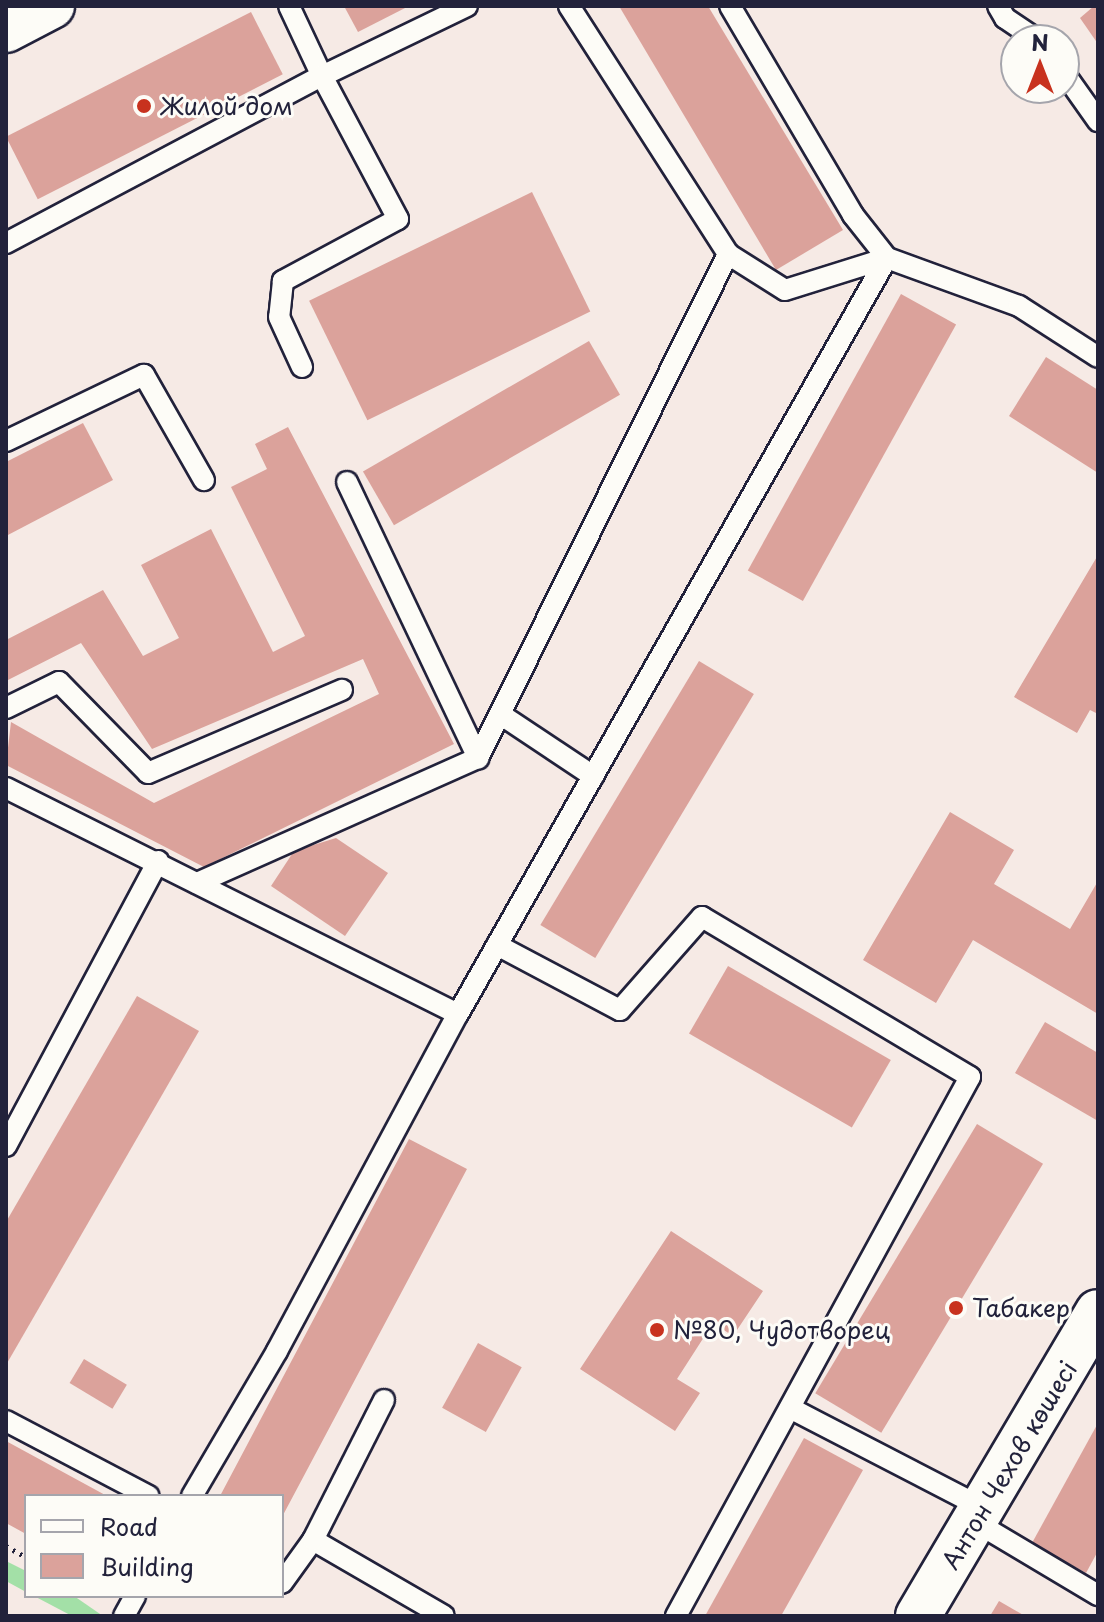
<!DOCTYPE html>
<html>
<head>
<meta charset="utf-8">
<style>
  body { margin:0 }
  #map { position:relative; width:1104px; height:1622px; overflow:hidden; background:#f6eae5; font-family:"Playpen Sans",sans-serif }
  div>[style] { position:absolute }
  [style*='--x'] { left:calc(var(--x)*1px); top:calc(var(--y)*1px); width:calc(var(--w)*1px); rotate:calc(var(--a)*1deg) }
  .green>* { inset:0; background:#a3e0a7 }
  .building>* { inset:0; background:#dba29b; transform-origin:0 0 }
  .path>* { height:5px; margin-top:-2.5px; transform-origin:0; background:repeating-linear-gradient(90deg,#22223b 0 2px,transparent 0 8px) }
  .roads { filter:drop-shadow(2px 0 #22223b) drop-shadow(-2px 0 #22223b) drop-shadow(0 2px #22223b) drop-shadow(0 -2px #22223b) }
  .lane>* { height:20px; margin:-10px; padding:0 10px; transform-origin:10px; border-radius:10px; background:#fdfcf7 }
  .secondary>* { height:44px; margin:-22px; padding:0 22px; transform-origin:22px; border-radius:22px; background:#fdfcf7 }
  .dots>* { width:22px; height:22px; translate:-50% -50%; box-sizing:border-box; border:4px solid #fdfcf7; border-radius:50% }
  span { translate:-50% -50%; white-space:nowrap; text-align:center; line-height:1.15; -webkit-text-stroke:6px #fdfcf7; paint-order:stroke }
  .poi-label { font-size:24px; color:#22223b }
  .left { translate:0 -50%; text-align:left }
  .street-label { font-size:24px; color:#22223b }
  .frame { position:absolute; inset:0; border:8px solid #22223b; pointer-events:none }
  .legend { position:absolute; left:24px; top:1494px; width:260px; height:104px; box-sizing:border-box; background:#fdfcf7; border:2px solid #a5a5ac; margin:0; padding:10px 14px; list-style:none; font-size:24px; color:#22223b }
  .legend li { display:flex; align-items:center; gap:16px; height:40px }
  .legend b { width:40px; border:2px solid #a5a5ac }
  .north { position:absolute; left:1000px; top:24px; width:80px; height:80px; box-sizing:border-box; background:#fdfcf7; border:2px solid #a5a5ac; border-radius:50%; rotate:0deg; font-size:22px; font-weight:700; line-height:32px; text-align:center; color:#22223b }
  .north::after { content:''; display:block; margin:auto; width:28px; height:36px; background:#c8321e; clip-path:polygon(50% 0,100% 100%,50% 72%,0 100%) }
</style>
</head>
<body>
<div id="map">
  <div class="green">
    <i style="clip-path:polygon(6px 1561px,26px 1571px,26px 1592px,6px 1581px)"></i>
    <i style="clip-path:polygon(34px 1596px,74px 1596px,103px 1616px,72px 1616px)"></i>
  </div>
  <div class="building">
    <i style="clip-path:polygon(344px 6px,409px 6px,358px 32px)"></i>
    <i style="clip-path:polygon(619px 6px,708px 6px,843px 230px,776px 270px)"></i>
    <i style="clip-path:polygon(1094px 6px,1098px 6px,1098px 44px,1080px 18px)"></i>
    <i style="left:251px;top:12px;width:70px;height:275px;rotate:63deg"></i>
    <i style="left:532px;top:192px;width:133px;height:248px;rotate:64deg"></i>
    <i style="left:901px;top:294px;width:63px;height:316px;rotate:29deg"></i>
    <i style="left:589px;top:341px;width:62px;height:261px;rotate:60deg"></i>
    <i style="clip-path:polygon(1046px 357px,1098px 390px,1098px 473px,1009px 416px)"></i>
    <i style="clip-path:polygon(83px 423px,113px 480px,6px 536px,6px 462px)"></i>
    <i style="clip-path:polygon(288px 427px,454px 744px,204px 867px,6px 765px,11px 722px,154px 803px,379px 694px,363px 659px,152px 749px,81px 643px,6px 681px,6px 640px,103px 590px,143px 656px,179px 638px,141px 565px,211px 529px,273px 652px,305px 636px,231px 487px,267px 469px,255px 444px)"></i>
    <i style="clip-path:polygon(1098px 555px,1098px 714px,1090px 710px,1077px 733px,1014px 697px)"></i>
    <i style="left:699px;top:661px;width:64px;height:308px;rotate:31deg"></i>
    <i style="clip-path:polygon(950px 812px,1014px 850px,994px 884px,1070px 929px,1098px 881px,1098px 1014px,973px 940px,936px 1003px,863px 960px)"></i>
    <i style="clip-path:polygon(336px 838px,388px 873px,345px 936px,271px 886px,294px 851px)"></i>
    <i style="left:728px;top:966px;width:188px;height:78px;rotate:30deg"></i>
    <i style="clip-path:polygon(137px 996px,199px 1031px,6px 1365px,6px 1222px)"></i>
    <i style="clip-path:polygon(1045px 1022px,1098px 1053px,1098px 1121px,1015px 1073px)"></i>
    <i style="left:977px;top:1124px;width:77px;height:314px;rotate:31deg"></i>
    <i style="clip-path:polygon(409px 1139px,467px 1169px,282px 1517px,282px 1496px,220px 1496px)"></i>
    <i style="clip-path:polygon(671px 1231px,763px 1291px,733px 1336px,713px 1323px,677px 1379px,700px 1393px,675px 1431px,580px 1369px)"></i>
    <i style="left:478px;top:1343px;width:50px;height:74px;rotate:29deg"></i>
    <i style="left:84px;top:1359px;width:50px;height:28px;rotate:31deg"></i>
    <i style="clip-path:polygon(1098px 1423px,1098px 1551px,1086px 1573px,1032px 1543px)"></i>
    <i style="clip-path:polygon(804px 1438px,863px 1470px,781px 1616px,705px 1616px)"></i>
    <i style="clip-path:polygon(6px 1441px,107px 1496px,26px 1496px,26px 1534px,6px 1523px)"></i>
    <i style="clip-path:polygon(999px 1601px,1025px 1616px,990px 1616px)"></i>
  </div>
  <div class="path">
    <i style="--x:6;--y:1546;--w:23;--a:29"></i>
  </div>
  <div class="roads">
    <div class="lane">
      <i style="--x:289;--y:6;--w:77;--a:64.8"></i>
      <i style="--x:322;--y:76;--w:161;--a:-25.8"></i>
      <i style="--x:569;--y:6;--w:295;--a:57.3"></i>
      <i style="--x:728;--y:254;--w:67;--a:32.3"></i>
      <i style="--x:785;--y:290;--w:107;--a:-17.4"></i>
      <i style="--x:730;--y:6;--w:243;--a:59.5"></i>
      <i style="--x:853;--y:215;--w:55;--a:51.7"></i>
      <i style="--x:887;--y:258;--w:140;--a:20"></i>
      <i style="--x:1019;--y:306;--w:94;--a:32.8"></i>
      <i style="--x:998;--y:6;--w:14;--a:60"></i>
      <i style="--x:1005;--y:18;--w:40;--a:34"></i>
      <i style="--x:1064;--y:73;--w:59;--a:54.7"></i>
      <i style="--x:6;--y:243;--w:357;--a:-27.9"></i>
      <i style="--x:322;--y:76;--w:162;--a:62"></i>
      <i style="--x:398;--y:219;--w:131;--a:151.7"></i>
      <i style="--x:283;--y:281;--w:36;--a:96"></i>
      <i style="--x:279;--y:317;--w:55;--a:65.3"></i>
      <i style="--x:6;--y:441;--w:153;--a:-25.6"></i>
      <i style="--x:144;--y:375;--w:121;--a:60.3"></i>
      <i style="--x:347;--y:482;--w:306;--a:64.6"></i>
      <i style="--x:6;--y:708;--w:59;--a:-26.1"></i>
      <i style="--x:59;--y:682;--w:127;--a:45.6"></i>
      <i style="--x:148;--y:773;--w:211;--a:-23.2"></i>
      <i style="--x:500;--y:714;--w:112;--a:33.7"></i>
      <i style="--x:6;--y:788;--w:505;--a:26.57"></i>
      <i style="--x:197;--y:883;--w:308;--a:-24"></i>
      <i style="--x:478;--y:758;--w:563;--a:-63.62"></i>
      <i style="--x:497;--y:945;--w:139;--a:27.9"></i>
      <i style="--x:620;--y:1010;--w:124;--a:-48.6"></i>
      <i style="--x:702;--y:917;--w:312;--a:30.8"></i>
      <i style="--x:970;--y:1077;--w:614;--a:118.61"></i>
      <i style="--x:6;--y:1146;--w:323;--a:-61.9"></i>
      <i style="--x:790;--y:1408;--w:220;--a:27.4"></i>
      <i style="--x:6;--y:1421;--w:161;--a:27.7"></i>
      <i style="--x:192;--y:1496;--w:168;--a:-59.6"></i>
      <i style="--x:277;--y:1351;--w:383;--a:-61.8"></i>
      <i style="--x:458;--y:1014;--w:869;--a:-60.43"></i>
      <i style="--x:977;--y:1523;--w:141;--a:30.8"></i>
      <i style="--x:313;--y:1540;--w:151;--a:30.1"></i>
      <i style="--x:282;--y:1583;--w:53;--a:-54.2"></i>
      <i style="--x:313;--y:1540;--w:157;--a:-63.1"></i>
      <i style="--x:124;--y:1616;--w:23;--a:-61"></i>
    </div>
    <div class="secondary">
      <i style="--x:6;--y:30;--w:52;--a:-27.6"></i>
      <i style="--x:918;--y:1616;--w:353;--a:-59.4"></i>
    </div>
  </div>
  <div class="dots">
    <i style="left:144px;top:106px;background:#c8321e"></i>
    <i style="left:956px;top:1308px;background:#c8321e"></i>
    <i style="left:657px;top:1330px;background:#c8321e"></i>
  </div>
  <div class="poi-label">
    <span class="left" style="left:160px;top:106px">Жилой дом</span>
    <span class="left" style="left:972px;top:1308px">Табакер</span>
    <span class="left" style="left:673px;top:1330px">№80, Чудотворец</span>
  </div>
  <div class="street-label">
    <span style="left:1009px;top:1465px;rotate:-59deg">Антон Чехов көшесі</span>
  </div>
  <div class="frame"></div>
  <ul class="legend">
  <li><b style="height:10px;background:#fdfcf7"></b>Road</li>
  <li><b style="height:22px;background:#dba29b"></b>Building</li>
  </ul>
  <div class="north">N</div>
</div>
</body>
</html>
